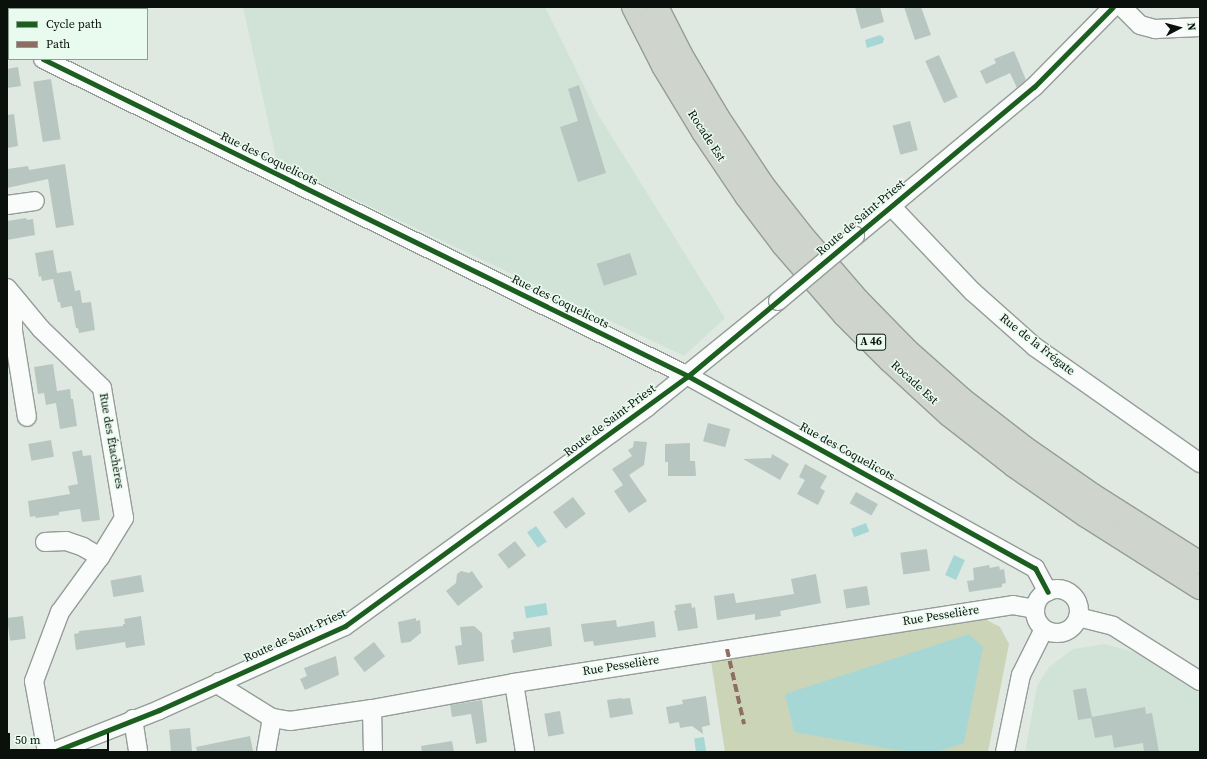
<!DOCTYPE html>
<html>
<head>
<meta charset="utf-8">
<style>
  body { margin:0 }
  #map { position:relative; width:1207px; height:759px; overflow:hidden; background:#dfe9e2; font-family:"Source Serif 4",serif }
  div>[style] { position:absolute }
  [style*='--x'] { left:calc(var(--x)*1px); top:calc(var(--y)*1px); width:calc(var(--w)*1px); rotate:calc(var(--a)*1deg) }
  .built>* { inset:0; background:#d1e3d6 }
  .green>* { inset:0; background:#ccd4b8 }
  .water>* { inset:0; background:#a7d7d5; transform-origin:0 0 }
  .building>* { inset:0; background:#b7c6c0; transform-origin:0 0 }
  .roads { filter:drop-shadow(1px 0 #959d98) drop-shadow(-1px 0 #959d98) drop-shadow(0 1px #959d98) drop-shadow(0 -1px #959d98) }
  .minor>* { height:18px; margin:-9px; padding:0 9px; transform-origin:9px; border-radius:9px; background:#fafcfb }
  .minor>.ring { margin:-9px; padding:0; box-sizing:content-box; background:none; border:18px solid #fafcfb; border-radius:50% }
  .highway>* { height:22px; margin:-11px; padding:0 11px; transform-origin:11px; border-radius:11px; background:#cfd5cc }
  .bridges { filter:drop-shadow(1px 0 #959d98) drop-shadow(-1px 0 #959d98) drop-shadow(0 1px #959d98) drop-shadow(0 -1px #959d98) }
  .minor-bridge>* { height:18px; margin:-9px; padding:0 9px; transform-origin:9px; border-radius:9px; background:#fafcfb }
  .quiet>* { height:4px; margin-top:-2px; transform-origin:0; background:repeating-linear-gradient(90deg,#8d6e63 0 8px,transparent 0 12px) }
  .cycleway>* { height:5px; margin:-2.5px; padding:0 2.5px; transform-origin:2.5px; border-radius:2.5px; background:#1b5e20 }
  span { translate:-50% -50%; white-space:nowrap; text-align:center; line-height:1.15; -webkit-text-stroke:3px #e8fbee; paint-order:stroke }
  .shield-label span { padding:1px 3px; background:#e8fbee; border:1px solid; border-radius:3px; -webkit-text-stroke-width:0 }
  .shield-label { font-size:11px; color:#0a100c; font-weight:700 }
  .street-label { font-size:12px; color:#0a100c }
  .frame { position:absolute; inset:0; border:8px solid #0a100c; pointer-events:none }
  .legend { position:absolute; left:8px; top:8px; width:140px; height:52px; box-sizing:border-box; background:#e8fbee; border:1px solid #8f9d94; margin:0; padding:5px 7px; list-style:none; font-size:12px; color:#0a100c }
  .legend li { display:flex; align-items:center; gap:8px; height:20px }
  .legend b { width:20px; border:1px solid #8f9d94 }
  .north { position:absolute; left:1159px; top:8px; width:40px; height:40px; -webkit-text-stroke:3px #e8fbee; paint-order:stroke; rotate:84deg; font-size:11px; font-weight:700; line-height:16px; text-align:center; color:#0a100c }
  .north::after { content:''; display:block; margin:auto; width:14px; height:18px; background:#0a100c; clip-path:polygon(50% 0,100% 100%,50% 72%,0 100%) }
  .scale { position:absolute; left:8px; top:733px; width:101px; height:18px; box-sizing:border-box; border:2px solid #0a100c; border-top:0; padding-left:5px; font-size:12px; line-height:14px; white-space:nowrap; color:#0a100c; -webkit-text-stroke:3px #e8fbee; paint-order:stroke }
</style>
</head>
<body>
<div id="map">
  <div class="built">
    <i style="clip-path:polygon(243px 7px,545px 7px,599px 116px,725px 318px,684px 356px,277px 162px)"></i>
    <i style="clip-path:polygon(1105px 644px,1140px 654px,1200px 693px,1200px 752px,1025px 752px,1037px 686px,1049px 667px,1073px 649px)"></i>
  </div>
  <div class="green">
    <i style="clip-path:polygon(981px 617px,1000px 627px,1009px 644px,988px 752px,725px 752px,711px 661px)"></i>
  </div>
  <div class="water">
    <i style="clip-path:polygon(880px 35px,884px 38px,883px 43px,867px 48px,865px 40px)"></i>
    <i style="left:866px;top:523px;width:9px;height:16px;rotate:69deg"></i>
    <i style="left:536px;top:526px;width:19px;height:11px;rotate:55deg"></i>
    <i style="left:954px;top:555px;width:12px;height:22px;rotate:24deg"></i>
    <i style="left:546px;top:603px;width:12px;height:22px;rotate:81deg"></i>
    <i style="clip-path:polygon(969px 634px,983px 647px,964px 743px,937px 752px,907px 752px,794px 732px,785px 694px)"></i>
    <i style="left:704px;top:737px;width:15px;height:10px;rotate:82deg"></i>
  </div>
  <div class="building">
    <i style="clip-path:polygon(855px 7px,880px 7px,884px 22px,861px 29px)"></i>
    <i style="clip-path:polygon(904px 7px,921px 7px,931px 35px,915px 40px)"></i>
    <i style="clip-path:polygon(1014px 51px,1026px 80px,1017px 88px,1010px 73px,986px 84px,980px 71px,996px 63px,994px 59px)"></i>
    <i style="left:939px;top:55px;width:46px;height:15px;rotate:66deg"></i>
    <i style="clip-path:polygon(18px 67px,21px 86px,7px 88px,7px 69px)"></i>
    <i style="left:51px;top:79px;width:61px;height:18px;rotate:81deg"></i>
    <i style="clip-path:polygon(579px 85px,606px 173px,578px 182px,560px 127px,578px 121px,568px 89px)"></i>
    <i style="clip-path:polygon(14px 114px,18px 146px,7px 148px,7px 115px)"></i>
    <i style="left:910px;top:121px;width:30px;height:18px;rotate:75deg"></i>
    <i style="clip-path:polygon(65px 164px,74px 225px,56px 228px,48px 179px,7px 188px,7px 169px,28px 166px,29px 170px)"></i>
    <i style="clip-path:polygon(26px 218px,27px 220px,33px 219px,35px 235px,7px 240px,7px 221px)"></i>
    <i style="clip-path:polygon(53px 250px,57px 273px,71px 271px,75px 291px,80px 290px,82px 303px,91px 302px,95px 330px,79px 333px,78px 328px,76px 328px,72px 306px,61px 308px,60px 302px,58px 302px,53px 279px,42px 281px,41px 276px,39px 277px,35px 253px)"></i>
    <i style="left:630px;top:253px;width:23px;height:35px;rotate:72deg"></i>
    <i style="clip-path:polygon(53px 364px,57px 391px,70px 389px,71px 399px,73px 399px,77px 426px,60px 429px,56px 403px,46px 405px,44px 393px,38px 394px,34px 367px)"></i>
    <i style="left:708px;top:423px;width:23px;height:19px;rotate:15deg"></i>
    <i style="left:51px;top:440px;width:17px;height:23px;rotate:80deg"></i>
    <i style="clip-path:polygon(634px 441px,647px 442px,644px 465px,629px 475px,647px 501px,629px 513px,614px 491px,623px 485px,612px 469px,632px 456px,628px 450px,633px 447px)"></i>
    <i style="clip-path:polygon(690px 443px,690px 461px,695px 461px,696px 476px,668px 476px,668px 462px,665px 462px,665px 444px)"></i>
    <i style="clip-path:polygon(82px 450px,83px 456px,91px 455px,100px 520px,82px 522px,80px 509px,59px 512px,59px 515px,36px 518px,35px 516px,30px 517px,28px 501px,70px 494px,68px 486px,78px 484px,72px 452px)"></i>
    <i style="clip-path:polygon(772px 454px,789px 464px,780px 480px,743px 459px,771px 458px)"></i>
    <i style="clip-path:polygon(805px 464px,827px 476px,820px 488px,825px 491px,818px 505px,797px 494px,805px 480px,799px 477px)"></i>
    <i style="left:856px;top:492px;width:25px;height:13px;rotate:29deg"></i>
    <i style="left:573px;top:497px;width:21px;height:25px;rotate:53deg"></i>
    <i style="left:515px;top:541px;width:18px;height:22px;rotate:52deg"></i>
    <i style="left:927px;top:549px;width:22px;height:27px;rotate:82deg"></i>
    <i style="clip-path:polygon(989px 565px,990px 568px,999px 566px,1000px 570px,1004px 569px,1006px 583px,1002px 584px,1002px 587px,969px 592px,967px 581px,974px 580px,973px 568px)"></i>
    <i style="clip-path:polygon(461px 571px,469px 573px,472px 571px,483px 587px,458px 606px,446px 591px,456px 583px,457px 574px)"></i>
    <i style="clip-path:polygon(816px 574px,821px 603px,780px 611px,781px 616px,755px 620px,755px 614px,717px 620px,714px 596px,734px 593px,736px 603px,794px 594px,791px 579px)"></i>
    <i style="left:141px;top:575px;width:17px;height:31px;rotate:80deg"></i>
    <i style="left:867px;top:586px;width:19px;height:24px;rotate:81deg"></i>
    <i style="clip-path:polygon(691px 603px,692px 608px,695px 607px,698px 628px,678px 631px,674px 611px,676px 610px,675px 605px)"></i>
    <i style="left:23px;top:616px;width:23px;height:16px;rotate:83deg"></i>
    <i style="clip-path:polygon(141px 616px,145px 645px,126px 648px,125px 642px,76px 650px,74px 634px,79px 633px,79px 631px,123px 626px,123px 624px,125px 624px,124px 619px)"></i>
    <i style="clip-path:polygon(416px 618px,416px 621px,420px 620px,421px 633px,410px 642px,401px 643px,398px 622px)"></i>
    <i style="clip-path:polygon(616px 620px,617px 627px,654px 621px,656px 637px,594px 646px,593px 641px,584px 642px,581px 624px)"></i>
    <i style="clip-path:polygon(474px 626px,482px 633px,484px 661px,458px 665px,455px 646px,462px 645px,460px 627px)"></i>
    <i style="clip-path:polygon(550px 627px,552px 646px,513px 653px,511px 640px,514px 639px,513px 632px)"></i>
    <i style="left:374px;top:642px;width:18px;height:26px;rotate:52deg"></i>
    <i style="clip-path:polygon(336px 656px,339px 675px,305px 690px,300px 679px,307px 676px,304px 668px)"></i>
    <i style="clip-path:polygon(1086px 688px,1092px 717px,1145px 707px,1146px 714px,1152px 713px,1159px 752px,1144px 752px,1143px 743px,1114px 748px,1112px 735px,1095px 738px,1091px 718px,1078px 720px,1073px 690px)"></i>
    <i style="clip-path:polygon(706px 696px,710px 725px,702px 727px,703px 734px,692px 726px,680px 728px,679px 722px,669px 724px,666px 707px,683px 704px,682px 700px)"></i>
    <i style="clip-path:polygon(622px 698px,622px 699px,630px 698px,633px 714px,610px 718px,607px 700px)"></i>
    <i style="clip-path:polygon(482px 700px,487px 742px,476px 744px,471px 714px,452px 717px,450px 705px)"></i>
    <i style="left:560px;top:711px;width:23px;height:16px;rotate:80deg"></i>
    <i style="left:190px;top:728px;width:24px;height:21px;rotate:85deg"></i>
    <i style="clip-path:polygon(250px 736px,253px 751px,197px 752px,196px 747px)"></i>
    <i style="clip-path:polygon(452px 741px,454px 752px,422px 752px,421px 746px)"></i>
  </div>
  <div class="roads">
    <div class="minor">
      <i style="--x:1122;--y:7;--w:25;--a:45"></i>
      <i style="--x:1140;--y:25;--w:16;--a:15"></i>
      <i style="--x:1155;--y:29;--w:45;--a:-2.5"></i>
      <i style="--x:7;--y:41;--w:2;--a:27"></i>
      <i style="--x:43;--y:59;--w:719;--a:26.17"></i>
      <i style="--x:688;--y:376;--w:397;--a:29"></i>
      <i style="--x:1035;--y:568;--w:27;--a:62"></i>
      <i style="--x:7;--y:205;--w:28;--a:-8"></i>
      <i style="--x:891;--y:206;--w:119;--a:46.4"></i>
      <i style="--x:973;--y:292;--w:83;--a:41.6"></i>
      <i style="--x:1035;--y:347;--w:202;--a:35.1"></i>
      <i style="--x:855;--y:236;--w:233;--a:-39.8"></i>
      <i style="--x:1034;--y:87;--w:112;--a:-45.4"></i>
      <i style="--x:7;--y:288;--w:53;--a:50.3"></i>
      <i style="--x:41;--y:329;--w:85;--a:44"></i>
      <i style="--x:102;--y:388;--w:132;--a:80.4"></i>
      <i style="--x:124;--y:518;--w:46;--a:121.6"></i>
      <i style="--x:100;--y:557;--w:68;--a:126"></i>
      <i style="--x:60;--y:612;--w:74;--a:110.6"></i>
      <i style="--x:34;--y:681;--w:72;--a:79.6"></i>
      <i style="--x:19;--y:303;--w:11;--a:124"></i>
      <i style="--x:13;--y:312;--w:19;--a:90"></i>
      <i style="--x:13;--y:331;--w:87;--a:80.8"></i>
      <i style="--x:45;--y:542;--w:21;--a:-3"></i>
      <i style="--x:66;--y:541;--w:18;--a:19"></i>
      <i style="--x:83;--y:547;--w:20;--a:30"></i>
      <i class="ring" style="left:1035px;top:589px;width:26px;height:26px"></i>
      <i style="--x:1078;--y:617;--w:36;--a:14"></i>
      <i style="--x:1113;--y:626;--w:103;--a:32.3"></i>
      <i style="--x:219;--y:682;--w:6;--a:59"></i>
      <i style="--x:222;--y:687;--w:59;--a:31.8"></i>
      <i style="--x:272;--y:718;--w:18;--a:9"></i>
      <i style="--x:290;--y:721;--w:83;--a:-8.3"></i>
      <i style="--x:372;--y:709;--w:144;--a:-10.4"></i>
      <i style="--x:514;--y:683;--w:505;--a:-8.88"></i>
      <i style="--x:1013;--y:605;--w:22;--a:10"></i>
      <i style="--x:514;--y:683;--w:70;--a:80.9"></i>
      <i style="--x:372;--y:709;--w:43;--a:88.7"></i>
      <i style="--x:133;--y:719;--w:33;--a:81"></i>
      <i style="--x:53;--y:752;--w:114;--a:-21.6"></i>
      <i style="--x:159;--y:710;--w:204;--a:-24.3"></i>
      <i style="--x:345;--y:626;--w:373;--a:-35.9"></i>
      <i style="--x:647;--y:407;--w:169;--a:-39"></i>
      <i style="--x:266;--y:752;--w:35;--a:-80"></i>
      <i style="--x:1005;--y:752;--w:79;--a:-78.3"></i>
      <i style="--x:1021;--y:675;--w:51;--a:-63.4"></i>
    </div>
    <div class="highway">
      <i style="--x:633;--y:7;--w:66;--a:63"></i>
      <i style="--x:663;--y:66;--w:77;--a:58.8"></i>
      <i style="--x:703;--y:132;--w:77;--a:56.1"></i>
      <i style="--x:746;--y:196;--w:61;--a:52.9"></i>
      <i style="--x:783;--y:245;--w:93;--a:48.9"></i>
      <i style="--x:844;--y:315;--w:65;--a:45"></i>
      <i style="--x:890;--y:361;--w:80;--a:42.5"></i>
      <i style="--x:949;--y:415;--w:83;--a:38.1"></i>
      <i style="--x:1014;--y:466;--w:88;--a:34.8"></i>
      <i style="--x:1086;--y:516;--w:135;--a:32.3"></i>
      <i style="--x:657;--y:7;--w:55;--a:63"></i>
      <i style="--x:682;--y:56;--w:71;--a:59.5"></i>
      <i style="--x:718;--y:117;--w:82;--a:56.5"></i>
      <i style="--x:763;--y:185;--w:63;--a:52"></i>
      <i style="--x:802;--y:235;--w:87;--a:49.2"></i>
      <i style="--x:859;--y:301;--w:70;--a:45.6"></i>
      <i style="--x:908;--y:351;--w:72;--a:41.6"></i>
      <i style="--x:962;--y:399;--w:78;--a:37.7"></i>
      <i style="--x:1024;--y:447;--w:84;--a:34.8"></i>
      <i style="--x:1093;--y:495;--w:127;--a:32.4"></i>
    </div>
  </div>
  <div class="bridges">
    <div class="minor-bridge">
      <i style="--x:778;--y:301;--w:101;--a:-40.2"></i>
    </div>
  </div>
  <div class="quiet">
    <i style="--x:727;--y:649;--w:77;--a:77.2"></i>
  </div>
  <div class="cycleway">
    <i style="--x:43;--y:59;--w:719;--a:26.17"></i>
    <i style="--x:688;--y:376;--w:397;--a:29"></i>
    <i style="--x:1035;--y:568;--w:27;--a:62"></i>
    <i style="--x:53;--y:752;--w:114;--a:-21.6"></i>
    <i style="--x:159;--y:710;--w:204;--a:-24.3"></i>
    <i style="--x:345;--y:626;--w:424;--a:-36.1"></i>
    <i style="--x:688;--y:376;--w:451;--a:-39.9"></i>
    <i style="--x:1034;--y:87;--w:112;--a:-45.4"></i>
  </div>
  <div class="shield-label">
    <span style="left:871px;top:342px">A 46</span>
  </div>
  <div class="street-label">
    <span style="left:706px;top:136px;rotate:57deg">Rocade Est</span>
    <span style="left:269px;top:159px;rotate:26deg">Rue des Coquelicots</span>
    <span style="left:861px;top:218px;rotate:-40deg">Route de Saint-Priest</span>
    <span style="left:560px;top:302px;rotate:26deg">Rue des Coquelicots</span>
    <span style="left:1037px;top:345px;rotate:38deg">Rue de la Frégate</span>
    <span style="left:914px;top:383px;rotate:42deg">Rocade Est</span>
    <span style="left:610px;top:421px;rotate:-37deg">Route de Saint-Priest</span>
    <span style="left:111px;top:441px;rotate:80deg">Rue des Étachères</span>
    <span style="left:847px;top:452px;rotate:29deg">Rue des Coquelicots</span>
    <span style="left:941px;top:616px;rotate:-9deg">Rue Pesselière</span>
    <span style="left:295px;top:636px;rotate:-25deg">Route de Saint-Priest</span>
    <span style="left:621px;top:666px;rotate:-9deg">Rue Pesselière</span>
  </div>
  <div class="frame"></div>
  <ul class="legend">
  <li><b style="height:5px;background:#1b5e20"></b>Cycle path</li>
  <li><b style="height:5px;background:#8d6e63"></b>Path</li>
  </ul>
  <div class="north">N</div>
  <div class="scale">50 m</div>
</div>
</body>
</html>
